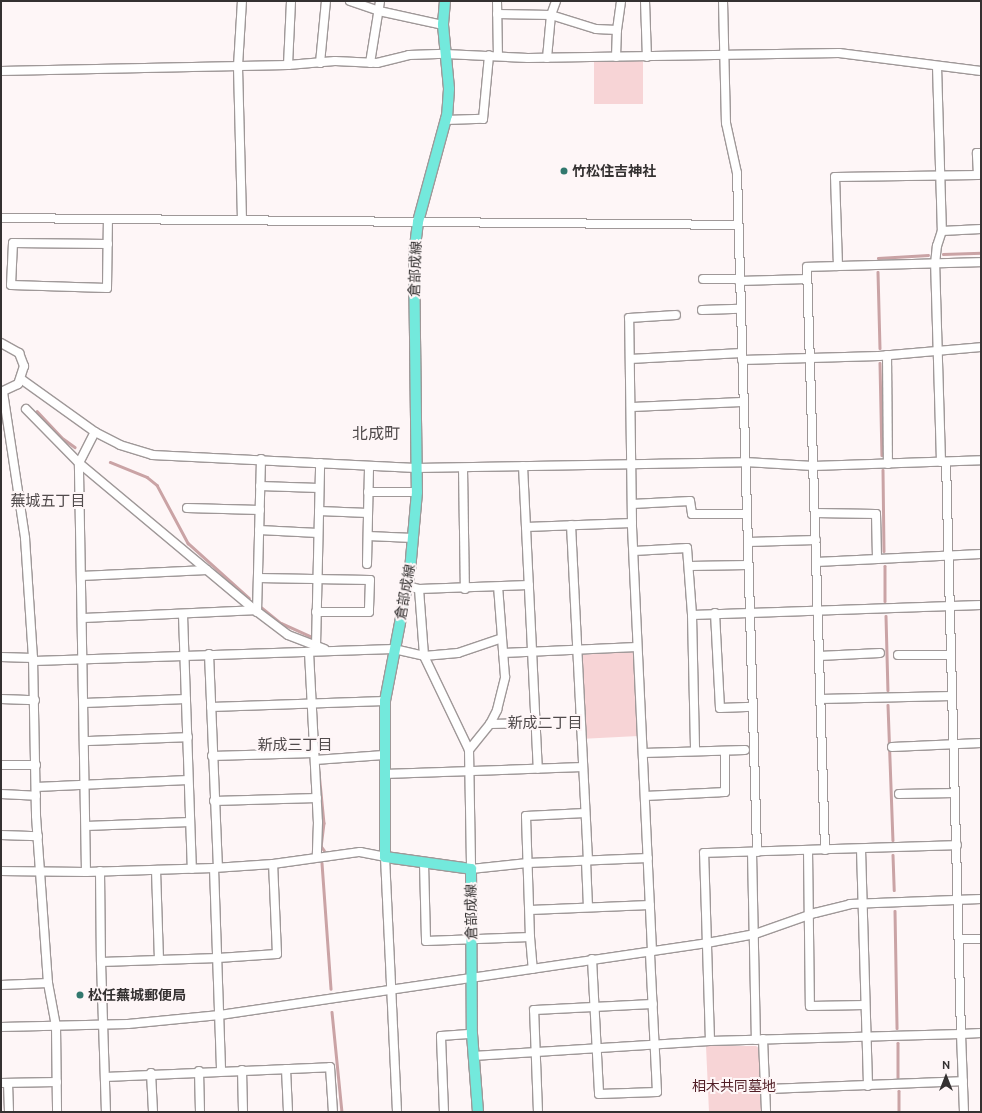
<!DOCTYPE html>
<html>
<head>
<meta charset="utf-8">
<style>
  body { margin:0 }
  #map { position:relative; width:982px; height:1113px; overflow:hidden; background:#fef6f7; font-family:Ubuntu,"Noto Sans JP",sans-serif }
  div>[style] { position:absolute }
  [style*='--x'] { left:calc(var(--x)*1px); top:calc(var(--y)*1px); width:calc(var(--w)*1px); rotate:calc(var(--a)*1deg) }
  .green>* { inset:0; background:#f7d4d6; transform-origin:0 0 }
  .stream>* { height:2.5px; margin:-1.25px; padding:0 1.25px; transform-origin:1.25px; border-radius:1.25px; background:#caa3a5 }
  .roads { filter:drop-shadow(1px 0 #9f9898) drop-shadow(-1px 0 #9f9898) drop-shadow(0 1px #9f9898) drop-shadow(0 -1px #9f9898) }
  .minor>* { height:8px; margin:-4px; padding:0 4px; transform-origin:4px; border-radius:4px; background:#fff }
  .major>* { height:10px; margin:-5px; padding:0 5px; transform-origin:5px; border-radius:5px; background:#73e9dc }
  .dots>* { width:11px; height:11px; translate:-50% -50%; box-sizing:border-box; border:2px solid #fef6f7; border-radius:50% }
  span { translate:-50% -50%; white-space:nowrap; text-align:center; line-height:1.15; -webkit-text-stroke:4px #fef6f7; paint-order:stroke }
  .poi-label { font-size:14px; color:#343131; font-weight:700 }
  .left { translate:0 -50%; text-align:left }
  .street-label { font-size:14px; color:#343131 }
  .park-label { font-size:14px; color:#511e26 }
  .neighbourhood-label { font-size:15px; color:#514b4c }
  .quarter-label { font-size:16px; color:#514b4c }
  .frame { position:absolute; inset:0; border:2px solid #343131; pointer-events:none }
  .north { position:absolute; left:926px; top:1057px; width:40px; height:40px; -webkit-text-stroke:3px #fef6f7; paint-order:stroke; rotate:0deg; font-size:11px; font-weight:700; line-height:16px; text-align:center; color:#343131 }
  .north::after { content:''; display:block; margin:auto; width:14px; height:18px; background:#343131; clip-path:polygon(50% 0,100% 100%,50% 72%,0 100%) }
</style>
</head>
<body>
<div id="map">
  <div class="green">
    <i style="left:594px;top:61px;width:49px;height:43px"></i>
    <i style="left:634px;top:652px;width:84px;height:54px;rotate:87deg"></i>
    <i style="clip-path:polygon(706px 1046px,756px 1046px,760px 1049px,761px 1112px,709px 1112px)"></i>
  </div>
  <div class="stream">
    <i style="--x:943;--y:254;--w:38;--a:-2"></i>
    <i style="--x:878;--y:258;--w:50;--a:-3.4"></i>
    <i style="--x:878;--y:272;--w:76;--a:88.5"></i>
    <i style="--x:880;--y:363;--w:92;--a:88.8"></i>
    <i style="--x:37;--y:411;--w:35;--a:47"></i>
    <i style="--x:61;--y:437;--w:17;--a:36"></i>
    <i style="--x:110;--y:462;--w:40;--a:22"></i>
    <i style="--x:147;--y:477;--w:13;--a:39"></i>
    <i style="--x:157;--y:485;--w:66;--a:61.9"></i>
    <i style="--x:188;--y:543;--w:82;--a:42"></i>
    <i style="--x:883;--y:470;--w:81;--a:89.3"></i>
    <i style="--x:885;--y:566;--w:35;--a:90"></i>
    <i style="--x:261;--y:607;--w:26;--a:39"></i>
    <i style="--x:281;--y:623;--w:34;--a:24"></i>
    <i style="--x:886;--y:616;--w:74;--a:88.5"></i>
    <i style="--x:888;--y:705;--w:135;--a:87.9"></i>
    <i style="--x:319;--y:772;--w:51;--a:84.4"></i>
    <i style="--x:324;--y:823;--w:23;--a:97"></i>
    <i style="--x:321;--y:846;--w:5;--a:53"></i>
    <i style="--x:893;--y:855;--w:35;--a:88"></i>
    <i style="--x:322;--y:863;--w:126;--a:85.9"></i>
    <i style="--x:895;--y:911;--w:117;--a:89"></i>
    <i style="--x:332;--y:1012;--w:100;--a:84.3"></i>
    <i style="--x:898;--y:1043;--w:34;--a:90"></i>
    <i style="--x:899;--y:1091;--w:21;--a:90"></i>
  </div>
  <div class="roads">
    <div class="minor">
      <i style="--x:350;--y:1;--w:31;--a:19"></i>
      <i style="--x:379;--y:11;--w:66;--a:12.3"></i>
      <i style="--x:497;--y:1;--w:55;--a:89"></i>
      <i style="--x:645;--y:1;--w:56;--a:88"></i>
      <i style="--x:723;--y:1;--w:122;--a:88.6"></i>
      <i style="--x:726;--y:123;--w:51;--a:77.6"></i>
      <i style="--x:737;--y:173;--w:679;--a:88.31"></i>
      <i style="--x:497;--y:14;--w:54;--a:1.1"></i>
      <i style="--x:551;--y:15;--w:47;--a:17.3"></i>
      <i style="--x:596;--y:29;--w:21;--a:3"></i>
      <i style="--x:616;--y:57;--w:27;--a:-88"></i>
      <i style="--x:617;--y:30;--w:29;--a:-82"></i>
      <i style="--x:547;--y:58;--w:43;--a:-84.7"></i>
      <i style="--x:551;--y:15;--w:15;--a:-70"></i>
      <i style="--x:320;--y:63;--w:62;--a:-84.5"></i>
      <i style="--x:370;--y:63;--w:63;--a:-80.8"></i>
      <i style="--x:288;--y:65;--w:64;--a:-87.3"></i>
      <i style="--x:937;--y:66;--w:165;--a:88.3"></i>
      <i style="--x:1;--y:71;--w:287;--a:-1.2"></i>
      <i style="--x:288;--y:65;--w:47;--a:-4.9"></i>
      <i style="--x:335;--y:61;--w:42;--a:2.7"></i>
      <i style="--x:377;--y:63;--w:33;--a:-14"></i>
      <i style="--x:409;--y:55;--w:36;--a:-2"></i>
      <i style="--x:445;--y:54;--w:83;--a:2.8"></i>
      <i style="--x:528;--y:58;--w:311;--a:-0.9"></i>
      <i style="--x:839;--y:53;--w:143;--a:7.2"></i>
      <i style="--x:445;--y:120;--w:38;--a:-2"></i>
      <i style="--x:483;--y:119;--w:64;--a:-84.6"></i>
      <i style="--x:1;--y:218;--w:736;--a:0.54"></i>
      <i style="--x:242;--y:220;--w:154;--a:-91.5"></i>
      <i style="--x:238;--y:66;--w:65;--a:-86.5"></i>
      <i style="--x:108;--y:244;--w:95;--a:-179.4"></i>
      <i style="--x:13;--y:243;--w:42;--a:92.7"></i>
      <i style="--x:11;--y:285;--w:96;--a:1.8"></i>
      <i style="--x:107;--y:288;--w:69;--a:-89.2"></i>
      <i style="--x:838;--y:266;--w:89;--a:-91.9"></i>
      <i style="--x:835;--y:177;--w:143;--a:-0.8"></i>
      <i style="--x:978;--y:175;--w:22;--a:-93"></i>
      <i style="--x:977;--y:153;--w:4;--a:0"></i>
      <i style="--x:703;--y:279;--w:36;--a:0"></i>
      <i style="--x:739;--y:281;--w:68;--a:-1.7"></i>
      <i style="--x:702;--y:310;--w:38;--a:-2"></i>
      <i style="--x:1;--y:343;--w:21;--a:29"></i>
      <i style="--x:19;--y:353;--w:14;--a:69"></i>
      <i style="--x:24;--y:366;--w:19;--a:108"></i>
      <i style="--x:18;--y:384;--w:19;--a:155"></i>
      <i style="--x:887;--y:355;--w:109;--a:89.5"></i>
      <i style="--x:630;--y:359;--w:112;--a:-3.1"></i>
      <i style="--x:742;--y:360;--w:137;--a:-1.7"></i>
      <i style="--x:879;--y:356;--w:102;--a:-5"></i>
      <i style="--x:21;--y:379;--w:91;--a:35.6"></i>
      <i style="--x:95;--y:432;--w:28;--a:27"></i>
      <i style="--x:120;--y:445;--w:34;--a:17"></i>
      <i style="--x:152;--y:455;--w:264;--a:2.8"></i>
      <i style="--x:416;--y:468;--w:329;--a:-1"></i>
      <i style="--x:745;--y:462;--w:68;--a:3.4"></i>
      <i style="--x:813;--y:466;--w:168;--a:-2"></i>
      <i style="--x:3;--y:392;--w:148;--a:81.4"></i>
      <i style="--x:25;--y:538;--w:120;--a:86.2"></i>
      <i style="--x:33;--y:658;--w:158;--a:88.9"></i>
      <i style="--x:36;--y:816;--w:167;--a:85.9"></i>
      <i style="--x:48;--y:983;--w:44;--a:79.5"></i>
      <i style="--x:56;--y:1026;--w:86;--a:89.3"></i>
      <i style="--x:631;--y:407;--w:112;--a:-2.6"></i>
      <i style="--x:26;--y:409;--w:76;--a:45.5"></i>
      <i style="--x:79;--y:463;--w:229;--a:39.9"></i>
      <i style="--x:255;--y:610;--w:41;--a:37.1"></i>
      <i style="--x:288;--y:635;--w:39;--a:21"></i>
      <i style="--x:941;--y:462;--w:198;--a:-91.7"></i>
      <i style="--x:935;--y:264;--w:18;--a:-84"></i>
      <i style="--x:937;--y:246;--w:16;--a:-72"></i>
      <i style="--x:942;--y:231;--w:39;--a:-3"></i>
      <i style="--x:523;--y:466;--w:303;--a:87.2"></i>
      <i style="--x:463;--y:468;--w:121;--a:89.1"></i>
      <i style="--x:260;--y:486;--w:59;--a:1.9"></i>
      <i style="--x:368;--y:492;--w:49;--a:0"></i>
      <i style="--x:632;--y:504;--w:58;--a:-3"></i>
      <i style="--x:690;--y:501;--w:13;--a:81"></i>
      <i style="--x:692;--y:514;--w:54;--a:0"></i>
      <i style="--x:187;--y:508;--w:73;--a:1.6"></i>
      <i style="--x:319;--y:511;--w:49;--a:2.3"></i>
      <i style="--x:815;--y:513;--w:61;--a:0.9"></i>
      <i style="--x:876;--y:514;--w:45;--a:88.7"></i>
      <i style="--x:571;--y:525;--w:336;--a:87.1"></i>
      <i style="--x:526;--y:527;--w:106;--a:-2.2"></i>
      <i style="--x:259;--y:530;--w:59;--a:2.9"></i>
      <i style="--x:368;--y:536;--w:45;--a:2.5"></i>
      <i style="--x:748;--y:542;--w:68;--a:-1.7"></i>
      <i style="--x:634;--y:551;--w:53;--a:-3.2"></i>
      <i style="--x:687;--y:548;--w:67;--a:85.7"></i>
      <i style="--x:692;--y:615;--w:136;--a:88.7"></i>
      <i style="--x:816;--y:562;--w:165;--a:-2.8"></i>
      <i style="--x:367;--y:564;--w:98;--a:-88.8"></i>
      <i style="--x:689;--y:566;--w:59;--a:-1"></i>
      <i style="--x:81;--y:576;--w:126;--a:-2.7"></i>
      <i style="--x:258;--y:578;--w:112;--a:1"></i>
      <i style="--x:370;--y:580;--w:32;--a:92"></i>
      <i style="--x:369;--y:612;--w:53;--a:180"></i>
      <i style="--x:407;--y:586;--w:12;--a:14"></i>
      <i style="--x:419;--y:589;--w:110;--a:-2.1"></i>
      <i style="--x:419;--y:589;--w:67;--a:85.7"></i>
      <i style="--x:424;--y:656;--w:34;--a:-5"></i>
      <i style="--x:458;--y:653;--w:46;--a:-18.8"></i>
      <i style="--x:257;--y:612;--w:153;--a:-88.5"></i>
      <i style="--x:715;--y:613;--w:95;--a:87"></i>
      <i style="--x:720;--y:708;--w:33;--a:-2"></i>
      <i style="--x:183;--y:615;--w:254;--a:88"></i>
      <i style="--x:692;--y:615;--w:289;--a:-2"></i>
      <i style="--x:82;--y:618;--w:173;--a:-2.6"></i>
      <i style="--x:316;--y:646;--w:183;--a:-88.7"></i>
      <i style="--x:309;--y:652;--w:170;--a:87"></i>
      <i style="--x:318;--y:822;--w:35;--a:92"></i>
      <i style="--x:503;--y:653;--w:134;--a:-2.6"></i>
      <i style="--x:209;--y:654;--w:213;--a:87.6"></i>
      <i style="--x:898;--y:655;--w:52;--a:0"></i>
      <i style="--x:819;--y:656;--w:61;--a:-2.8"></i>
      <i style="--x:1;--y:657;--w:32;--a:2"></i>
      <i style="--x:34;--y:661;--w:360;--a:-1.9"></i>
      <i style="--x:394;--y:649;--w:31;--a:13"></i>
      <i style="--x:424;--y:656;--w:104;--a:64.4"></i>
      <i style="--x:469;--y:750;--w:119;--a:89"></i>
      <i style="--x:471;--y:869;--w:57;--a:-6"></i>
      <i style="--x:528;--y:863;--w:120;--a:-2.4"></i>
      <i style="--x:1;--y:699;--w:34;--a:2"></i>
      <i style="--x:820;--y:699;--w:132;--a:-1.3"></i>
      <i style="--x:84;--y:703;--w:102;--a:-2.2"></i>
      <i style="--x:211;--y:707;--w:174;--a:-2"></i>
      <i style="--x:490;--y:724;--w:45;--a:-1.3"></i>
      <i style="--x:86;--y:741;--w:102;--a:-2.2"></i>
      <i style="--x:892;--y:747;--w:89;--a:-2.6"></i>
      <i style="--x:469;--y:750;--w:33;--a:-51"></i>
      <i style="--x:490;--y:724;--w:16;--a:-63"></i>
      <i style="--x:497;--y:710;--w:34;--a:-76"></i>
      <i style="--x:505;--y:677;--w:90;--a:-94.4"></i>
      <i style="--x:643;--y:753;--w:102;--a:-1.7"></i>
      <i style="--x:212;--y:756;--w:102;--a:-1.7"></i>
      <i style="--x:315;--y:760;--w:69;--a:-4.1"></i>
      <i style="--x:1;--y:765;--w:35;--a:0"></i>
      <i style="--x:384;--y:774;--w:199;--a:-2"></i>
      <i style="--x:36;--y:787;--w:152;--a:-2.6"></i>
      <i style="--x:1;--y:794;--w:35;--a:3"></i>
      <i style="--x:899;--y:794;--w:56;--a:-1"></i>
      <i style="--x:645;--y:796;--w:80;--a:-2.9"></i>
      <i style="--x:725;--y:792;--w:41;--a:-90"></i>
      <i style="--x:214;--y:801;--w:103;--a:-1.7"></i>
      <i style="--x:86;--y:826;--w:104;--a:-2.2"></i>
      <i style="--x:1;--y:835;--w:37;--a:2"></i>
      <i style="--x:861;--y:849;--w:237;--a:88.3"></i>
      <i style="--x:808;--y:850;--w:156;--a:89.3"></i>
      <i style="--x:810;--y:1006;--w:55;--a:-1"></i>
      <i style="--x:825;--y:850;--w:583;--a:-91.77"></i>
      <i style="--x:807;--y:267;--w:174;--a:-1.6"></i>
      <i style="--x:752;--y:852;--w:188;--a:88.8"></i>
      <i style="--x:586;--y:861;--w:46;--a:87.5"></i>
      <i style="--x:424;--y:863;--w:78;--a:88.5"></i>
      <i style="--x:426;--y:941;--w:104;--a:-2.2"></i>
      <i style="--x:530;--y:937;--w:121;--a:-91.9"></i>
      <i style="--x:526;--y:816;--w:59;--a:-2.9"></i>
      <i style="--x:214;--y:868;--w:202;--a:88"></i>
      <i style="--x:156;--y:870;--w:90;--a:88.1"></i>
      <i style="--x:1;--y:871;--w:85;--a:0.7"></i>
      <i style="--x:86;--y:872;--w:128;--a:-1.8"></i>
      <i style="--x:214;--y:868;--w:59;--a:-3.9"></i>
      <i style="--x:273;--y:864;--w:88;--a:-7.9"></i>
      <i style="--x:360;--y:852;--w:25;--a:11"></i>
      <i style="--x:385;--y:857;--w:255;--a:87.3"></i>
      <i style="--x:100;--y:871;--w:91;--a:89.4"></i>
      <i style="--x:101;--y:962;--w:117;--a:-2"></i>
      <i style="--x:218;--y:958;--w:59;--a:-3.9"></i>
      <i style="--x:277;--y:954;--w:90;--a:-92.5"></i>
      <i style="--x:86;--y:872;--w:409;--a:-91"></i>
      <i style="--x:79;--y:463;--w:35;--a:-63"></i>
      <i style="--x:530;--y:910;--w:120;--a:-2.4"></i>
      <i style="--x:530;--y:937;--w:32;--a:85"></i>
      <i style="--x:959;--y:939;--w:22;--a:0"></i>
      <i style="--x:652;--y:951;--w:428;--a:-92.7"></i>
      <i style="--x:632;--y:523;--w:205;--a:-90.8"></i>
      <i style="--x:629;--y:318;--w:47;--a:-3.7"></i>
      <i style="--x:592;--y:959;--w:135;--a:87"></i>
      <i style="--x:599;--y:1094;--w:58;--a:-2"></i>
      <i style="--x:657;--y:1092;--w:140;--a:-92.9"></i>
      <i style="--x:101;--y:962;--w:150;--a:88.1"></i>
      <i style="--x:1;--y:985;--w:47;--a:-2.4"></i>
      <i style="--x:1;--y:1027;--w:127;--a:-1.4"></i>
      <i style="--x:128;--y:1024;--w:92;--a:-5.6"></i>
      <i style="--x:220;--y:1015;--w:492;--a:-8.4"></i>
      <i style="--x:707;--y:943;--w:49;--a:-10.6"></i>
      <i style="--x:755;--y:934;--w:64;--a:-19.3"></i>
      <i style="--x:815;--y:913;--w:36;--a:-14"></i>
      <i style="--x:850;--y:904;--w:131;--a:-2.2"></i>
      <i style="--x:763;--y:1039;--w:73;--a:87.6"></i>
      <i style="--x:710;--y:1041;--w:188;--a:-91.8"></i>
      <i style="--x:704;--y:853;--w:253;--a:-1.8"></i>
      <i style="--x:473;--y:1056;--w:237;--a:-3.6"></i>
      <i style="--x:710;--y:1041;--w:251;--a:-1.6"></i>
      <i style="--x:961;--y:1034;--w:572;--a:-91.5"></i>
      <i style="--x:286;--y:1069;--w:43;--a:87.3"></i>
      <i style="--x:242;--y:1070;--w:42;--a:88.6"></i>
      <i style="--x:199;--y:1071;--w:41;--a:88.6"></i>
      <i style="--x:151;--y:1073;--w:39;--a:87"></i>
      <i style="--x:105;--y:1077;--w:225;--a:-2.5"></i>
      <i style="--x:330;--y:1067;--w:45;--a:86.2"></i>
      <i style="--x:1;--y:1083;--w:56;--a:-1"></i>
      <i style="--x:8;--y:1083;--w:29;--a:88"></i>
      <i style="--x:766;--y:1089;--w:197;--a:-2.3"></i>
      <i style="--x:444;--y:1112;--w:76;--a:-92.3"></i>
      <i style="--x:441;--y:1036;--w:31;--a:-4"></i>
      <i style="--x:538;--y:1112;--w:102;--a:-92.2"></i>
      <i style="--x:534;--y:1010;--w:119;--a:-2.9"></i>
      <i style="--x:964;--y:1112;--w:78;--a:-92.2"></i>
      <i style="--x:961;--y:1034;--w:20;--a:-3"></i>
    </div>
    <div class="major">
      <i style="--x:445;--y:1;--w:24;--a:95"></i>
      <i style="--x:443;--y:25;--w:64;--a:84.6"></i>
      <i style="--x:449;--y:89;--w:26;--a:94"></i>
      <i style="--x:447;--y:115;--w:111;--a:105.2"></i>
      <i style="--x:418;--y:222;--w:33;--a:97"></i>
      <i style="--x:414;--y:255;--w:237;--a:89.3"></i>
      <i style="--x:417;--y:492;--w:79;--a:95.1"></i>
      <i style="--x:410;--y:571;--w:132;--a:100.9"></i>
      <i style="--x:385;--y:701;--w:156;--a:90"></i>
      <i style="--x:385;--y:857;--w:87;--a:7.9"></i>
      <i style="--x:471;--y:869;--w:165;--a:89.7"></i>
      <i style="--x:472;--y:1034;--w:78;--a:85.6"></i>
    </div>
  </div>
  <div class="dots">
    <i style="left:564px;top:171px;background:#32786e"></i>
    <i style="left:80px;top:995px;background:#32786e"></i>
  </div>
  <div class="poi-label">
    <span class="left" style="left:572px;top:171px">竹松住吉神社</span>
    <span class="left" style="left:88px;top:995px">松任蕪城郵便局</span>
  </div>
  <div class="street-label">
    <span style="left:415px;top:269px;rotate:-88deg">倉部成線</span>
    <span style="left:405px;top:592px;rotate:-80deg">倉部成線</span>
    <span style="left:471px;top:912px;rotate:-91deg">倉部成線</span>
  </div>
  <div class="park-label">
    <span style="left:734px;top:1086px">相木共同墓地</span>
  </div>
  <div class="neighbourhood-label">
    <span style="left:48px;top:501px">蕪城五丁目</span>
    <span style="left:545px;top:723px">新成二丁目</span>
    <span style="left:295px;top:745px">新成三丁目</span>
  </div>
  <div class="quarter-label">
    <span style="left:376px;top:433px">北成町</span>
  </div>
  <div class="frame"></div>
  <div class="north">N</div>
</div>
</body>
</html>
